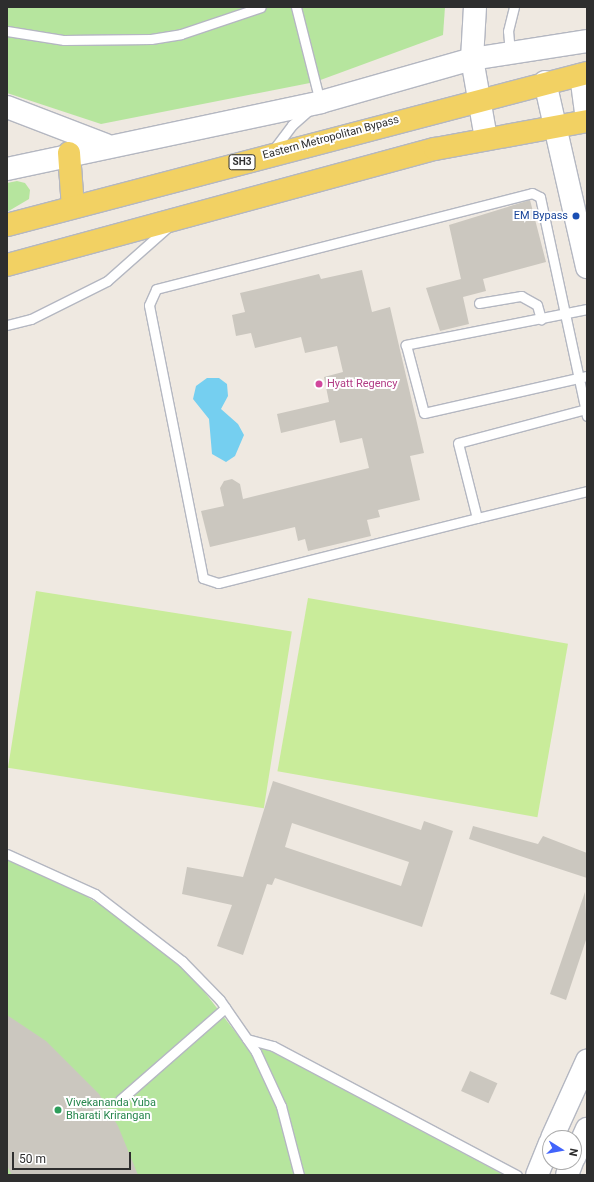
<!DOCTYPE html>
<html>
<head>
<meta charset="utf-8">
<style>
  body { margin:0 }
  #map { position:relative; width:594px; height:1182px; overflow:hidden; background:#efe9e1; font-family:Roboto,sans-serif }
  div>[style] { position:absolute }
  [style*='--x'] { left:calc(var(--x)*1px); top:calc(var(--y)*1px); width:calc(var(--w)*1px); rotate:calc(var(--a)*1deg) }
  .green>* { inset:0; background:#b6e59e }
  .pitch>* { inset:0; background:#c9ec9a; transform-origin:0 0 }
  .water>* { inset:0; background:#75cff0 }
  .building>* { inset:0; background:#cbc7bf; transform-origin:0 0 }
  .roads { filter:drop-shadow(1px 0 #b4b7c1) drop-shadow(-1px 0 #b4b7c1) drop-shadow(0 1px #b4b7c1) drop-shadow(0 -1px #b4b7c1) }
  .lane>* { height:9px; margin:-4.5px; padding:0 4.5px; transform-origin:4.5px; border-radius:4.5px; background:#fff }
  .secondary>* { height:22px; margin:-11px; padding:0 11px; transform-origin:11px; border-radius:11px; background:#fff }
  .primary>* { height:22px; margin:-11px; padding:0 11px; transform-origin:11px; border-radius:11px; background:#f2d163 }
  .dots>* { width:11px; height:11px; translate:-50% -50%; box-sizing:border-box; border:2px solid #fff; border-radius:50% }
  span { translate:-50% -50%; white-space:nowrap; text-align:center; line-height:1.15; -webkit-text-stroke:4px #fff; paint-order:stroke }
  .shield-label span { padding:1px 3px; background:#fff; border:1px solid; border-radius:3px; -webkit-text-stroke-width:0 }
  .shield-label { font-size:10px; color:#2e2e2e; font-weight:700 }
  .street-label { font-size:11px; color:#2e2e2e }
  .transit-label { font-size:11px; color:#164399 }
  .right { translate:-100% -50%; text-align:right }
  .hotel-label { font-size:11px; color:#b23c85 }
  .left { translate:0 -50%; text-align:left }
  .leisure-label { font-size:11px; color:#27864d }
  .frame { position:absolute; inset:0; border:8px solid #2e2e2e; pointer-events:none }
  .north { position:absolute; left:542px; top:1130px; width:40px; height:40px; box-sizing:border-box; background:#fff; border:1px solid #ababab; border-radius:50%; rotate:101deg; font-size:11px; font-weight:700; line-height:16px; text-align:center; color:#2e2e2e }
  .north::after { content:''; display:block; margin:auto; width:14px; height:18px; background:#4264fb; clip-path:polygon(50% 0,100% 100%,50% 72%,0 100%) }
  .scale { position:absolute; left:12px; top:1152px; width:119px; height:18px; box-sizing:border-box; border:2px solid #2e2e2e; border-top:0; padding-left:5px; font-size:12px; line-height:14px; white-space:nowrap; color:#2e2e2e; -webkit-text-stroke:3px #fff; paint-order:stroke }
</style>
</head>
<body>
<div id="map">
  <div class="green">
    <i style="clip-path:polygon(7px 7px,445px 7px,443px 35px,315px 82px,101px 124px,7px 93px)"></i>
    <i style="clip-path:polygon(17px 181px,25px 183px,30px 190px,29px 199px,7px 212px,7px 183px)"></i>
    <i style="clip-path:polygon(7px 858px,61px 881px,122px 918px,193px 977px,247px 1047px,263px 1047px,504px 1175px,7px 1175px)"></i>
  </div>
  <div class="pitch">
    <i style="left:36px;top:591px;width:259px;height:179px;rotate:9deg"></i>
    <i style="left:308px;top:598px;width:264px;height:176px;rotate:10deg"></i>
  </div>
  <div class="water">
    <i style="clip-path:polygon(207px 378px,219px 378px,227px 384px,228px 396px,221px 409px,238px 424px,244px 435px,235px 456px,226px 462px,212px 454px,209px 419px,193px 399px,196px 386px)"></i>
  </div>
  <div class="building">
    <i style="clip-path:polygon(530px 200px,546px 262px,483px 279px,486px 291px,463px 297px,469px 324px,440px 331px,426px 288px,461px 279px,449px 225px)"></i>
    <i style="clip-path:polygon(362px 270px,372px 312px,390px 307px,424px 453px,410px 456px,420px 500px,378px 510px,380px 517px,367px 520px,371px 536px,308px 551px,305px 539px,298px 541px,295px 527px,210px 547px,201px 511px,224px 506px,220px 488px,224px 481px,232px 479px,240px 484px,243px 499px,369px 468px,362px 438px,340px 443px,335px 420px,281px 433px,277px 414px,329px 402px,324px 377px,343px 372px,337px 346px,305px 353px,301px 337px,255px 348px,251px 333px,236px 336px,232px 315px,245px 312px,240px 293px,319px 274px,321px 279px)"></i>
    <i style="clip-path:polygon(evenodd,273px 781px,421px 830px,424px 821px,453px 831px,422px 927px,275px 878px,272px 885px,267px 884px,243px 955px,217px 946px,232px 905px,182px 894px,187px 867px,243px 877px,273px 781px,292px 823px,409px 862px,401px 886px,285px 847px,292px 823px)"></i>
    <i style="clip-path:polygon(473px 826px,538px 844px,543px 836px,587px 853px,587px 878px,469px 839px)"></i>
    <i style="clip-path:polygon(585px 892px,587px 937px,566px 1000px,550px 994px)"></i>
    <i style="clip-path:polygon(7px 1015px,46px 1041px,99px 1094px,118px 1126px,138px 1175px,12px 1175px,7px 1166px)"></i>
    <i style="left:470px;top:1071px;width:30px;height:22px;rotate:24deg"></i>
  </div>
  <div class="roads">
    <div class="lane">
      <i style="--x:296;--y:7;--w:98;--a:75.8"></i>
      <i style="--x:7;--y:31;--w:58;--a:9"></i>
      <i style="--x:64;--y:40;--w:87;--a:-0.7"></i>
      <i style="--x:151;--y:39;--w:30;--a:-9"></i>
      <i style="--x:181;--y:34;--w:84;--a:-18.6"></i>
      <i style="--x:510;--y:53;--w:22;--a:-95"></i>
      <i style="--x:508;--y:31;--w:25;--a:-76"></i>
      <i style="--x:271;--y:153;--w:35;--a:-53"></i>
      <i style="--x:292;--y:125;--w:21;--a:-41"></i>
      <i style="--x:479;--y:303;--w:43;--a:-9.5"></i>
      <i style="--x:521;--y:296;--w:18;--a:29"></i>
      <i style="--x:537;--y:305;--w:15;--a:74"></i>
      <i style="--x:587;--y:309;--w:185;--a:168.8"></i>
      <i style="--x:406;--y:345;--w:70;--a:75.2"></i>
      <i style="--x:424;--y:413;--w:167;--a:-12.8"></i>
      <i style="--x:7;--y:325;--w:25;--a:-14"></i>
      <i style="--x:31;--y:319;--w:85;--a:-26.6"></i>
      <i style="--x:107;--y:281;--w:80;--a:-41.5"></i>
      <i style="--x:586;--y:409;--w:132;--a:165.1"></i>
      <i style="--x:458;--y:443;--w:77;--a:75.8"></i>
      <i style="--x:477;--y:518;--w:113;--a:-13.8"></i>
      <i style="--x:477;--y:518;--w:267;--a:165.9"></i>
      <i style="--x:218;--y:583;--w:16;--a:-162"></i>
      <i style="--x:203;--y:578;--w:278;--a:-101.2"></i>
      <i style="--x:149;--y:305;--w:17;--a:-66"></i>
      <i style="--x:156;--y:289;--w:388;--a:-14.3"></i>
      <i style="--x:532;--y:193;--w:9;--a:27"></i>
      <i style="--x:540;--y:197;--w:224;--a:77.9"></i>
      <i style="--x:7;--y:854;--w:97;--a:24.4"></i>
      <i style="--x:95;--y:894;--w:110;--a:37.6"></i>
      <i style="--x:182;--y:961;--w:54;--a:45.7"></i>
      <i style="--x:220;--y:1000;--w:63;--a:55.3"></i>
      <i style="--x:256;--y:1052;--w:60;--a:65.2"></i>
      <i style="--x:281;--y:1106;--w:71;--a:75.4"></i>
      <i style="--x:247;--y:1039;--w:27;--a:15"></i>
      <i style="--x:273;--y:1046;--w:276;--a:27.9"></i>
      <i style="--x:120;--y:1100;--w:140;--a:-41.2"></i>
    </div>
    <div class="secondary">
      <i style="--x:475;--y:7;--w:52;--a:93.3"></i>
      <i style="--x:472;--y:59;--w:80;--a:80"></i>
      <i style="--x:581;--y:75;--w:45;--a:82.4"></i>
      <i style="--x:545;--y:82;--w:190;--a:77.2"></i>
      <i style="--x:7;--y:107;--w:106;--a:21"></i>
      <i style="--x:7;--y:169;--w:321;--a:-12"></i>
      <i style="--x:321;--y:102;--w:157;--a:-15.9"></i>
      <i style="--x:472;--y:59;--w:116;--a:-8.9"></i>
      <i style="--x:552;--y:1138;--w:85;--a:-65.6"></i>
      <i style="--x:574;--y:1158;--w:32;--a:-66"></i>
      <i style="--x:537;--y:1175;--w:35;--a:-68"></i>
      <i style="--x:567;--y:1175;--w:14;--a:-69"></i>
    </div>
    <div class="primary">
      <i style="--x:69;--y:153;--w:54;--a:85.8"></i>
      <i style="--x:7;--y:225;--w:600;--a:-14.69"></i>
      <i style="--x:7;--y:265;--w:443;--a:-15.2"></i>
      <i style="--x:435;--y:149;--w:155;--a:-10.4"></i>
    </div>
  </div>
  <div class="dots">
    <i style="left:576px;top:216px;background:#1a4fb4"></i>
    <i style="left:319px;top:384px;background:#d1479c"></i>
    <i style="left:58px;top:1110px;background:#2e9e5b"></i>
  </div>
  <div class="shield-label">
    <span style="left:242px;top:162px">SH3</span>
  </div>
  <div class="street-label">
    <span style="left:331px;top:138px;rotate:-15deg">Eastern Metropolitan Bypass</span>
  </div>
  <div class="transit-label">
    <span class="right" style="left:568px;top:216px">EM Bypass</span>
  </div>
  <div class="hotel-label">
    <span class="left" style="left:327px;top:384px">Hyatt Regency</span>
  </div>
  <div class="leisure-label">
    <span class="left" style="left:66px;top:1110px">Vivekananda Yuba<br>Bharati Krirangan</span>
  </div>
  <div class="frame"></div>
  <div class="north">N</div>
  <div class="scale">50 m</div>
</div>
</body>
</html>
